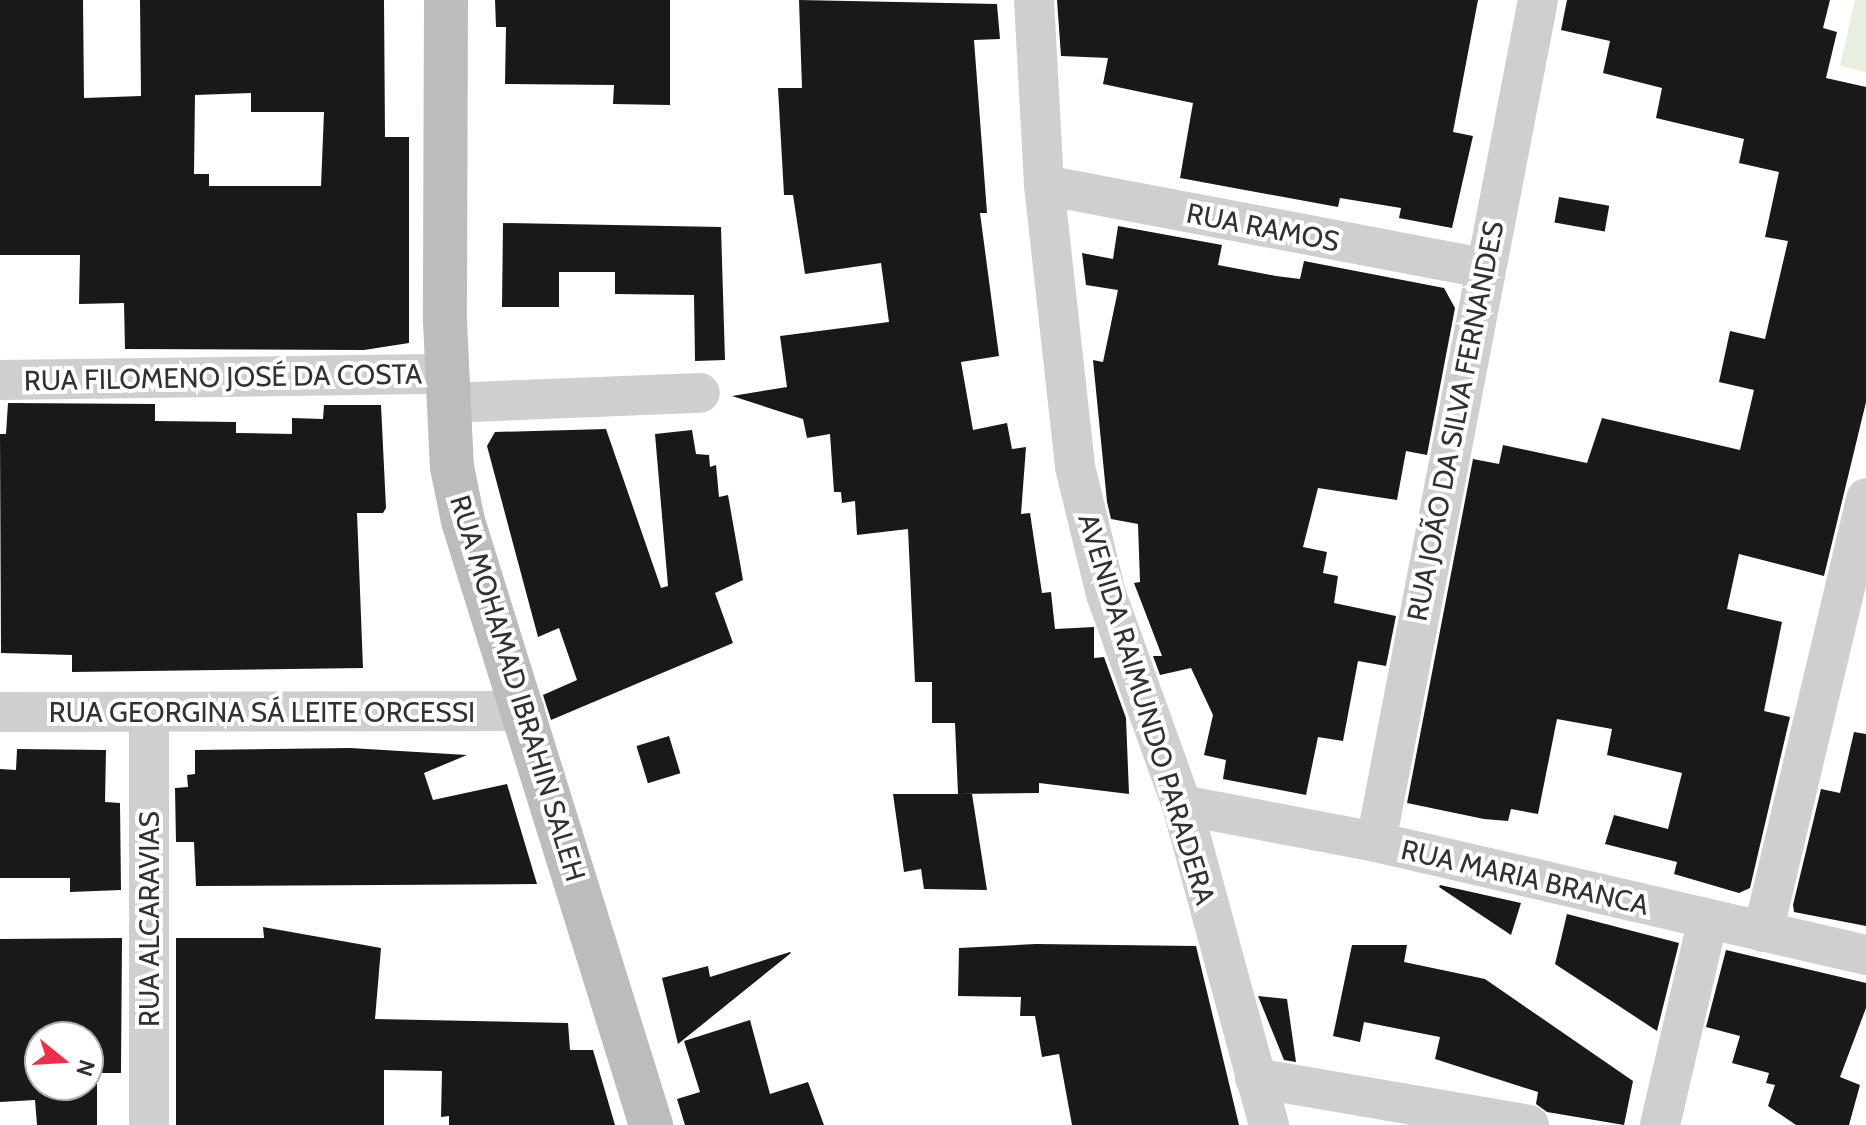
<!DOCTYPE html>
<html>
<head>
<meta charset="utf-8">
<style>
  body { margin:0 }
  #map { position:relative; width:1866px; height:1125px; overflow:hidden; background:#fff; font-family:Cabin,sans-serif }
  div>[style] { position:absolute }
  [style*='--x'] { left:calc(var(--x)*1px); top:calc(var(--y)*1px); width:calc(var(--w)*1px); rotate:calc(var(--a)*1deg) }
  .green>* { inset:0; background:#e9efe0 }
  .building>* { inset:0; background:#191919; transform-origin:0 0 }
  .street>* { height:40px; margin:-20px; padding:0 20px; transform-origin:20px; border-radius:20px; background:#cfcfcf }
  .secondary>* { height:44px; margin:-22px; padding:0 22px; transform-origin:22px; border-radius:22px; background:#bcbcbc }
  span { translate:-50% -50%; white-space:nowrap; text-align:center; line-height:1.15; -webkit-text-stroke:8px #fff; paint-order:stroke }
  .street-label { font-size:28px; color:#323232 }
  .north { position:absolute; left:24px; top:1021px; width:80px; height:80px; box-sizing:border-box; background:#fff; border:2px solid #adadad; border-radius:50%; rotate:108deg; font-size:22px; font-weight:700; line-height:32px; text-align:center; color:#323232 }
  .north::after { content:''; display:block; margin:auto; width:28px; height:36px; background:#ed304a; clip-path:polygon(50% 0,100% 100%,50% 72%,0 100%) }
</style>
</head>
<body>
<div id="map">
  <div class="green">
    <i style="clip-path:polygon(1855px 0,1866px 0,1866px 72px,1840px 66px)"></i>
  </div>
  <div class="building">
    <i style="clip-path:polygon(evenodd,0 0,83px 0,84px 98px,141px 96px,140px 0,384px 0,385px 137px,409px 137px,409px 343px,364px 350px,125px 349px,124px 303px,79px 304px,80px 255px,0 255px,0 0,251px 93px,251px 112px,324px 112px,321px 186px,209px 186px,209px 174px,194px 174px,195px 95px,251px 93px)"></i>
    <i style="clip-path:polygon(495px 0,670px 0,670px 105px,613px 104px,614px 85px,505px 84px,506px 27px,496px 27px)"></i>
    <i style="clip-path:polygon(799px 0,997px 4px,1000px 39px,974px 40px,987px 213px,980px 213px,999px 356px,961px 362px,973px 430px,1007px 423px,1012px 449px,1026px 447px,1021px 514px,1030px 513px,1042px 593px,1051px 592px,1055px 629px,1094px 627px,1094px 658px,1104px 657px,1126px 718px,1129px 794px,1039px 783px,1039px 793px,958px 794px,955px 723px,932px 723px,932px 682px,915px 682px,908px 529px,857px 535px,855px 501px,842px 503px,841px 492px,834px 492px,830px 434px,807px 438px,803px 419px,732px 396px,787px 387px,780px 336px,889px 322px,881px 263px,805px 274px,793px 195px,784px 195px,778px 88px,802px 88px)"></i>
    <i style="clip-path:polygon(1057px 0,1478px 0,1453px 132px,1473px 136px,1452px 228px,1399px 218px,1401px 208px,1340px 198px,1338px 207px,1180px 178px,1193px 103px,1103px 84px,1108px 58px,1061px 56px)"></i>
    <i style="clip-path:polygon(1567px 0,1830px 0,1823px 28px,1837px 32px,1826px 78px,1866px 87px,1866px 402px,1824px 576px,1739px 554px,1727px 609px,1782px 622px,1764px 711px,1790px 717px,1750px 888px,1739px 893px,1674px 874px,1677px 862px,1605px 844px,1614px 815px,1668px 829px,1682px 773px,1607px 755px,1612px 729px,1557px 719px,1538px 814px,1511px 809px,1508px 821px,1484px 819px,1407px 803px,1473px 459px,1499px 464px,1503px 445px,1587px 463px,1602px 418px,1740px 450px,1754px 390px,1719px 382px,1730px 331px,1765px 339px,1788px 241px,1765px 237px,1779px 172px,1739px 163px,1744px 139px,1656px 118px,1662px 88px,1603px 73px,1610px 41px,1561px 30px)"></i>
    <i style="left:1559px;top:197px;width:51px;height:26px;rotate:10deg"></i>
    <i style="clip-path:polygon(503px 223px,721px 227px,725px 360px,695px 361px,694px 295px,615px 294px,615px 272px,559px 272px,559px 307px,502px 307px)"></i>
    <i style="clip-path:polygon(1118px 226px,1222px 245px,1218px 265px,1276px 276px,1300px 279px,1304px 261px,1444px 288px,1455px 308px,1427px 455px,1406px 451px,1397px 500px,1318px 488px,1303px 547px,1327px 552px,1323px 573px,1338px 576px,1334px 603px,1396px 616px,1386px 666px,1358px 661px,1343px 741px,1318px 737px,1306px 795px,1223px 779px,1226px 760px,1204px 755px,1213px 715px,1191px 668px,1160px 675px,1153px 656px,1162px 656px,1134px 583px,1140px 582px,1138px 524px,1111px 519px,1107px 502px,1093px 360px,1103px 362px,1118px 290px,1086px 285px,1082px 253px,1113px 259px)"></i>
    <i style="clip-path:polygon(8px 403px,155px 404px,155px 421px,236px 422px,236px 433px,292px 434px,292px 418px,323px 419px,324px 405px,381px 405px,386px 508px,383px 513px,357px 513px,363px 668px,72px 672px,72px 655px,1px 653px,0 434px,6px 434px)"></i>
    <i style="clip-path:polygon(606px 429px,661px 588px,668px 586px,655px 434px,692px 430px,696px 454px,709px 455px,710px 467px,716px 465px,719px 497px,728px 495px,743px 580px,715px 593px,733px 643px,551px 720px,543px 695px,577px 680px,559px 628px,538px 637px,487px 446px,495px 432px)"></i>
    <i style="clip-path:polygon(1854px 732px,1866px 734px,1866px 926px,1794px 912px,1793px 905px,1821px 789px,1840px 793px)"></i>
    <i style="left:669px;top:736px;width:39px;height:34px;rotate:73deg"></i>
    <i style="clip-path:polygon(350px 748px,467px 755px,424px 773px,433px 800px,507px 784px,537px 884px,196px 886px,194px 842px,176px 842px,175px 788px,188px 787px,187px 775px,195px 774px,195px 750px)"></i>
    <i style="clip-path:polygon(17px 749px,106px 750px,105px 802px,120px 803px,121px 890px,70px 892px,70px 878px,0 878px,0 769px,16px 770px)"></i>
    <i style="clip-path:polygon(893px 794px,972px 794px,987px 890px,924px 889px,921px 869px,904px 872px)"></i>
    <i style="clip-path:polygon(1440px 885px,1521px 903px,1511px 935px,1439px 887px)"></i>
    <i style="clip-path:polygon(1567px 914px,1679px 943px,1657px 1031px,1555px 964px)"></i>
    <i style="clip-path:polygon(263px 927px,381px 948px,375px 1019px,568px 1023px,570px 1050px,593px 1050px,615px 1125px,449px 1125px,449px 1116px,441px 1117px,442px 1071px,384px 1070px,384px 1125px,176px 1125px,176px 938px,264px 938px)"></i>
    <i style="clip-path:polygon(evenodd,122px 938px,121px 1073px,97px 1073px,97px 1125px,37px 1125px,35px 1100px,0 1102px,0 939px,122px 938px,40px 1037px,88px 1037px,88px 1085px,40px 1085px,40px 1037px)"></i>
    <i style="clip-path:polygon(1036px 944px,1196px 946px,1239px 1125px,1072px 1125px,1059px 1054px,1042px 1057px,1035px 1016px,1020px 1016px,1021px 997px,958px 996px,959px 948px)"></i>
    <i style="clip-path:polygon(1352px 945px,1407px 945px,1404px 962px,1485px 979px,1633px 1081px,1624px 1125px,1547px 1112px,1536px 1104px,1538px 1092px,1435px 1059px,1440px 1037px,1364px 1022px,1360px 1042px,1333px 1036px)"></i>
    <i style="clip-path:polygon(1726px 950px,1866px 983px,1866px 1008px,1840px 1077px,1860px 1085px,1849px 1125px,1796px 1125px,1768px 1106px,1775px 1085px,1766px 1083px,1769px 1073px,1732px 1063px,1740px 1036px,1706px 1027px)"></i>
    <i style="clip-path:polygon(790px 952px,791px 953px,678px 1044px,662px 978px,708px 966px,710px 977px)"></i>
    <i style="clip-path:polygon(1258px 996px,1287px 999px,1296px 1062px,1284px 1060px)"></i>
    <i style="clip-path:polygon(750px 1020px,770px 1094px,808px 1082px,824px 1125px,685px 1125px,677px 1099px,700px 1092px,684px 1041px)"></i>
  </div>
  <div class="street">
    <i style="--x:1034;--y:0;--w:185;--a:86.9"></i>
    <i style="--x:1044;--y:185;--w:284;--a:83.7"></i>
    <i style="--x:1075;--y:467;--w:131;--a:76.3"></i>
    <i style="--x:1106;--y:594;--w:224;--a:70.2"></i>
    <i style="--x:1182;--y:805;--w:332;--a:74.8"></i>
    <i style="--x:1044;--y:185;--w:446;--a:10.7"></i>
    <i style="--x:0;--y:380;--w:446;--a:-0.8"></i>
    <i style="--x:448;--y:403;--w:252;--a:-2.3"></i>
    <i style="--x:0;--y:712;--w:525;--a:-0.11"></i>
    <i style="--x:1182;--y:805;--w:197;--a:10.8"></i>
    <i style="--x:1376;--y:842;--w:503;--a:12.99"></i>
    <i style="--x:1376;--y:842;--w:857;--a:-79.11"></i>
    <i style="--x:1763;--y:932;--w:446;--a:-76.6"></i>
    <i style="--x:1255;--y:1078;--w:278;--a:9.7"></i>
    <i style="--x:149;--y:1125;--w:412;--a:-90"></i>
    <i style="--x:1660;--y:1125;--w:212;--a:-76.9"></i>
  </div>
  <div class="secondary">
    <i style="--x:446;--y:0;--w:321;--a:90.2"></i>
    <i style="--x:445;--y:321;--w:146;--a:87.3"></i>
    <i style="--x:452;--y:467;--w:55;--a:78.5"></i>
    <i style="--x:463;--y:521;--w:633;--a:72.71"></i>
  </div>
  <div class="street-label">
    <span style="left:1263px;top:227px;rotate:11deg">RUA RAMOS</span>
    <span style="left:223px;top:377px;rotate:-1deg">RUA FILOMENO JOSÉ DA COSTA</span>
    <span style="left:1455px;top:421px;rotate:-79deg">RUA JOÃO DA SILVA FERNANDES</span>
    <span style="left:518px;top:688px;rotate:73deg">RUA MOHAMAD IBRAHIN SALEH</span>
    <span style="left:1147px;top:709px;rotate:73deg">AVENIDA RAIMUNDO PARADERA</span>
    <span style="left:262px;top:712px">RUA GEORGINA SÁ LEITE ORCESSI</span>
    <span style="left:1525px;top:877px;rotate:13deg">RUA MARIA BRANCA</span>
    <span style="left:149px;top:919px;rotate:-90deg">RUA ALCARAVIAS</span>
  </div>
  <div class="north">N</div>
</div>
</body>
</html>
